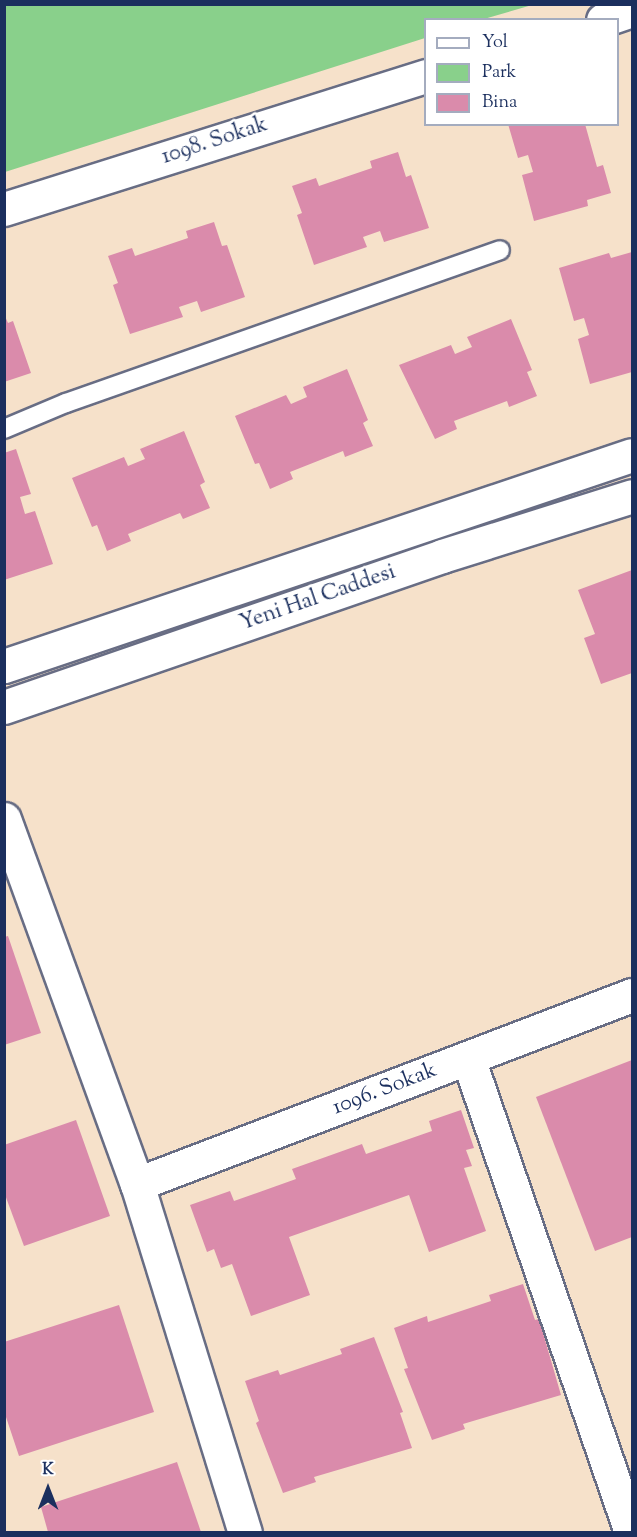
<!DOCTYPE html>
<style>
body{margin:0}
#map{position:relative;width:637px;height:1537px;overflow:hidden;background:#f6e1ca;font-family:"Sorts Mill Goudy",serif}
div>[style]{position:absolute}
.green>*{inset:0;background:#89d08b}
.building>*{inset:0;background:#da8bab}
.roads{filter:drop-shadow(2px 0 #686d84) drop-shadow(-2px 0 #686d84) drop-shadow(0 2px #686d84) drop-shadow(0 -2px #686d84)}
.service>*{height:18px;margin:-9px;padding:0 9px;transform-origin:9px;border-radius:9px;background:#fff}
.minor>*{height:33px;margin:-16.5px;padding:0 16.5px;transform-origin:16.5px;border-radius:16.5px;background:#fff}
.tertiary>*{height:33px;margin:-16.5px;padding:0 16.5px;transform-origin:16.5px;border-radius:16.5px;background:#fff}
span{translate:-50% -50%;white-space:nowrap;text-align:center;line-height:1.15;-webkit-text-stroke:5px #fff;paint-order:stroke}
.street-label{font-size:22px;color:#1b2f5e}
.frame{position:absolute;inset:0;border:6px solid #1b2f5e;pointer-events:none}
.legend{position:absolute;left:424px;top:18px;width:195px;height:108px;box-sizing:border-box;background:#fff;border:2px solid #a4acbf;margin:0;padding:8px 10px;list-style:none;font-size:18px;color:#1b2f5e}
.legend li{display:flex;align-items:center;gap:12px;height:30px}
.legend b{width:30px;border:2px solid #a4acbf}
.north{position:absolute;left:18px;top:1459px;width:60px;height:60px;-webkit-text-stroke:4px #fff;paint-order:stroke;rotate:0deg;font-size:16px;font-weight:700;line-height:24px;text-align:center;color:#1b2f5e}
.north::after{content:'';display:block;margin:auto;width:21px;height:27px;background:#1b2f5e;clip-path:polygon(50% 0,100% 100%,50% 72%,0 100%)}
</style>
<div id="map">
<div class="green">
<div style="clip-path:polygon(5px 4px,532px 4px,532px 5px,484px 19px,426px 20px,425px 38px,5px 172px)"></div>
</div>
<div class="building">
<div style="clip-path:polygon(508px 124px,585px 124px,597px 167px,603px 165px,611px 193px,587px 200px,588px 206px,534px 221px,522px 175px,533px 172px,528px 155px,518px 158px)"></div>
<div style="clip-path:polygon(398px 152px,406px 177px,411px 175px,429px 228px,384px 242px,380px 231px,363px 237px,367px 247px,314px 265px,297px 215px,302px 213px,292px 186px,316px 178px,319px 186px,372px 168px,370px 161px)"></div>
<div style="clip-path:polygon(214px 222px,222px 246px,227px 245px,245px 297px,201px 312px,197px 301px,179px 307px,183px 317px,130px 334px,113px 285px,118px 283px,108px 256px,132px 248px,135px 256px,188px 238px,186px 231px)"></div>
<div style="clip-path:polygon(632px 252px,632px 372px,590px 384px,578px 339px,589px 335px,584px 318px,574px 321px,559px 268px,609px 253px,611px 258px)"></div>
<div style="clip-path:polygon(4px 314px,8px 323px,13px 321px,31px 373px,4px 382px)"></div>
<div style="clip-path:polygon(511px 319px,532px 370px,527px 372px,537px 396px,509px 407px,507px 401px,454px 421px,457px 429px,435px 439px,399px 365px,451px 345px,455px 354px,472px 347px,467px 337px)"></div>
<div style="clip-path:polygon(347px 369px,368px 420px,363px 423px,373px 446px,345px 457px,343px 451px,290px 472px,293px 479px,270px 489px,259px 463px,255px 464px,235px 416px,286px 395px,291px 404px,307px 397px,303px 387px)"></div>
<div style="clip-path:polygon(184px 431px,205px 482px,200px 485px,210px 508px,183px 519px,180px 513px,128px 534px,131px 541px,107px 551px,97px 525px,92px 527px,72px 478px,124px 457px,128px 466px,145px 459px,140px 449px)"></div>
<div style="clip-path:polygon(16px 449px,31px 494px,20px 497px,25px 514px,35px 511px,53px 564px,4px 580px,4px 453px)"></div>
<div style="clip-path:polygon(632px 570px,632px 673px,601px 684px,584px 638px,595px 634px,578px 590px)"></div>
<div style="clip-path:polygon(8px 936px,41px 1033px,4px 1045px,4px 937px)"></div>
<div style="clip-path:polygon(632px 1060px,632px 1237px,595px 1251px,536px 1097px)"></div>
<div style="clip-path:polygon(461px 1110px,474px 1148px,466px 1150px,472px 1166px,464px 1168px,486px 1231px,429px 1252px,409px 1195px,289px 1237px,310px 1295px,251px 1316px,232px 1264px,221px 1268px,214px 1249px,207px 1252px,190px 1205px,230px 1191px,234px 1201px,296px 1179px,292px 1169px,362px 1144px,366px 1154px,432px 1131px,429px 1121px)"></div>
<div style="clip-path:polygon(76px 1120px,110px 1216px,24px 1246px,4px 1192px,4px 1145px)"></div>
<div style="clip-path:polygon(523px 1284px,535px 1320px,539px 1319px,561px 1395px,463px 1424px,465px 1429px,432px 1440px,404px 1369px,408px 1368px,394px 1328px,427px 1316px,428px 1322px,491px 1301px,489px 1295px)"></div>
<div style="clip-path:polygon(119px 1305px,154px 1412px,19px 1456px,4px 1411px,4px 1342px)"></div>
<div style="clip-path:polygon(374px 1337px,403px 1412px,400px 1413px,412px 1448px,314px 1477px,316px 1482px,283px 1493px,256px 1423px,259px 1421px,245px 1381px,278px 1370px,280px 1375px,342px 1354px,340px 1349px)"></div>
<div style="clip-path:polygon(177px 1462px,201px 1532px,48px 1532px,41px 1507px)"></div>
</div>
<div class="roads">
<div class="service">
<div style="left:4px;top:429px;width:67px;rotate:-22.8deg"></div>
<div style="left:66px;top:403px;width:460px;rotate:-19.4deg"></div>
</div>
<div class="minor">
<div style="left:603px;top:20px;width:31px;rotate:-19deg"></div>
<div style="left:4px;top:209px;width:442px;rotate:-17.5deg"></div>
<div style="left:4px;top:819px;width:388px;rotate:70deg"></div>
<div style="left:137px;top:1184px;width:364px;rotate:72.8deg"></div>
<div style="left:468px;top:1058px;width:501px;rotate:71.02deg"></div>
<div style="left:137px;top:1184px;width:530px;rotate:-20.9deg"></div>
</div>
<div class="tertiary">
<div style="left:631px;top:4px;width:6px;rotate:81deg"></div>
<div style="left:4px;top:666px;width:662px;rotate:-18.57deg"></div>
<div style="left:4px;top:707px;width:463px;rotate:-19deg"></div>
<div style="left:442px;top:556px;width:199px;rotate:-17.5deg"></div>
</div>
</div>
<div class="street-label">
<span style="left:215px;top:142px;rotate:-18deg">1098. Sokak</span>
<span style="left:318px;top:599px;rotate:-19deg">Yeni Hal Caddesi</span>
<span style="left:385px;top:1090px;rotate:-21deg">1096. Sokak</span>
</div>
<div class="frame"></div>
<ul class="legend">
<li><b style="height:8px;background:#fff"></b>Yol</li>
<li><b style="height:16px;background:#89d08b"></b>Park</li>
<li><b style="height:16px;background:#da8bab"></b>Bina</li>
</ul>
<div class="north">K</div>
</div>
